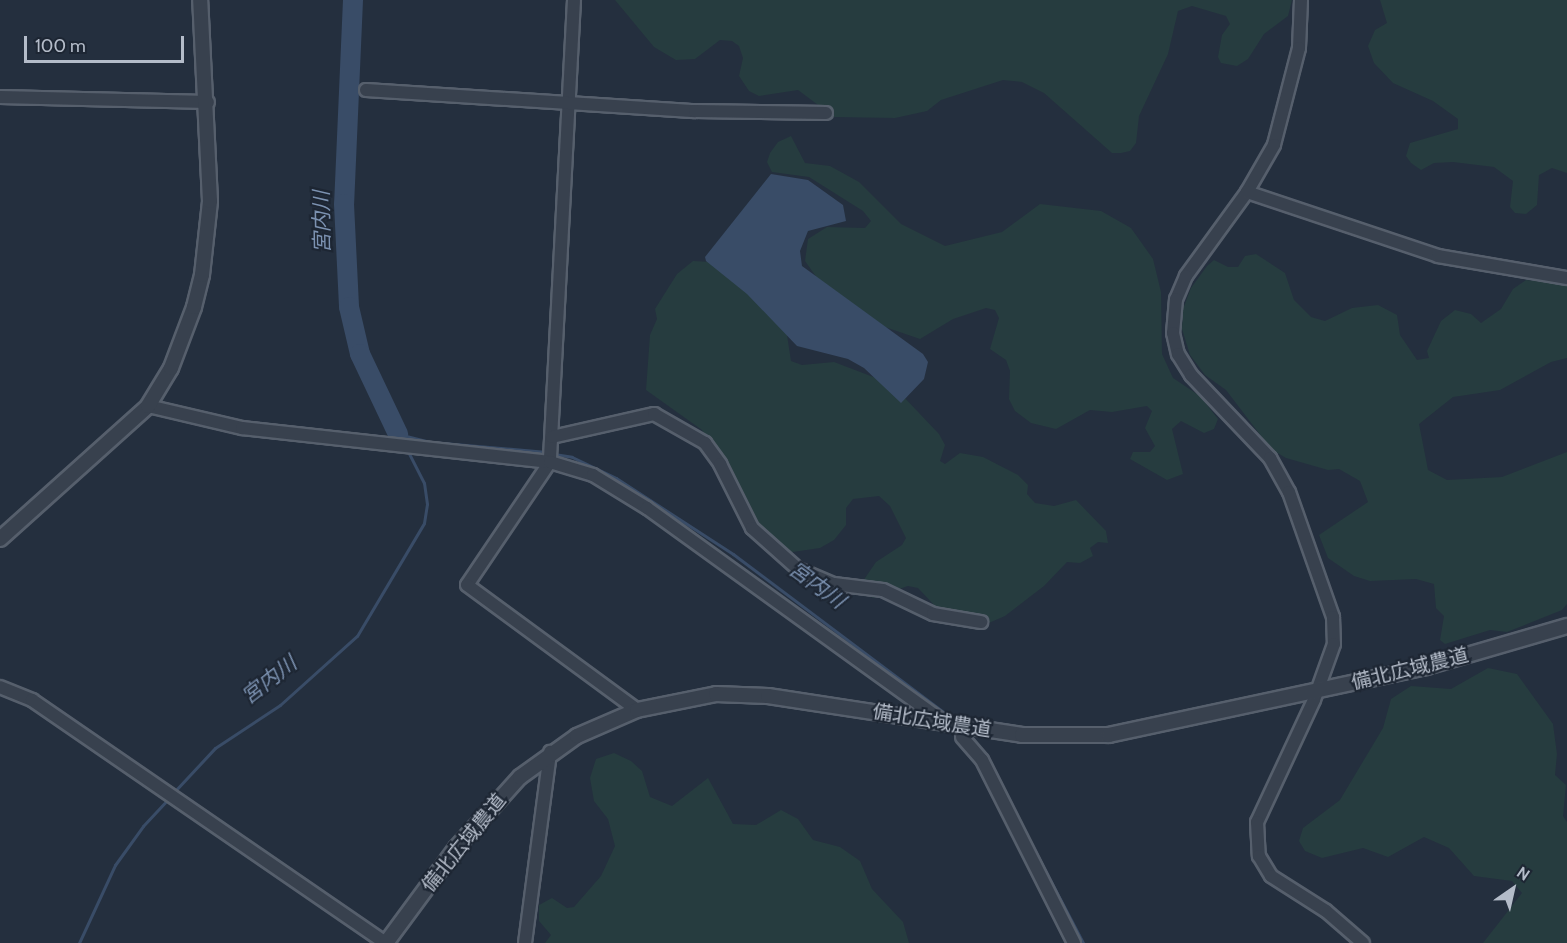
<!DOCTYPE html>
<meta charset="utf-8">
<style>
body{margin:0}
#map{position:relative;width:1567px;height:943px;overflow:hidden;background:#242f3e;font-family:Cabin,"Noto Sans JP",sans-serif}
div>[style]{position:absolute}
.green>*{inset:0;background:#263c3f}
.water>*{inset:0;background:#394c67}
.stream>*{height:3px;margin:-1.5px;padding:0 1.5px;transform-origin:1.5px;border-radius:1.5px;background:#394c67}
.river>*{height:20px;margin:-10px;padding:0 10px;transform-origin:10px;border-radius:10px;background:#394c67}
.roads{filter:drop-shadow(2px 0 #565f6c) drop-shadow(-2px 0 #565f6c) drop-shadow(0 2px #565f6c) drop-shadow(0 -2px #565f6c)}
.minor>*{height:12px;margin:-6px;padding:0 6px;transform-origin:6px;border-radius:6px;background:#38414e}
.tertiary>*{height:14px;margin:-7px;padding:0 7px;transform-origin:7px;border-radius:7px;background:#38414e}
span{translate:-50% -50%;white-space:nowrap;text-align:center;line-height:1.15;-webkit-text-stroke:4.5px #1d2633;paint-order:stroke}
.street-label{font-size:20px;color:#b4bcc9}
.water-label{font-size:21px;color:#7c92b1;font-style:italic}
.north{position:absolute;left:1483px;top:859px;width:60px;height:60px;-webkit-text-stroke:4px #1d2633;paint-order:stroke;rotate:34deg;font-size:16px;font-weight:700;line-height:24px;text-align:center;color:#b4bcc9}
.north::after{content:'';display:block;margin:auto;width:21px;height:27px;background:#b4bcc9;clip-path:polygon(50% 0,100% 100%,50% 72%,0 100%)}
.scale{position:absolute;left:24px;top:36px;width:160px;height:27px;box-sizing:border-box;border:3px solid #b4bcc9;border-top:0;padding-left:8px;font-size:18px;line-height:21px;white-space:nowrap;color:#b4bcc9;-webkit-text-stroke:4px #1d2633;paint-order:stroke}
</style>
<div id="map">
<div class="green">
<div style="clip-path:polygon(615px 0,1292px 0,1288px 16px,1264px 34px,1248px 59px,1237px 66px,1221px 63px,1218px 57px,1222px 35px,1230px 24px,1226px 16px,1192px 6px,1178px 11px,1168px 54px,1139px 116px,1136px 143px,1130px 151px,1121px 153px,1112px 153px,1044px 93px,1022px 82px,1003px 80px,941px 100px,927px 111px,895px 118px,834px 117px,798px 90px,759px 96px,749px 91px,739px 76px,743px 58px,739px 46px,732px 41px,720px 40px,695px 59px,676px 60px,654px 47px)"></div>
<div style="clip-path:polygon(1380px 0,1567px 0,1567px 173px,1552px 168px,1539px 175px,1537px 205px,1526px 214px,1515px 213px,1510px 207px,1513px 181px,1494px 167px,1453px 162px,1434px 163px,1421px 170px,1411px 163px,1406px 156px,1410px 143px,1458px 129px,1458px 119px,1433px 101px,1393px 83px,1374px 63px,1368px 46px,1375px 30px,1387px 23px)"></div>
<div style="clip-path:polygon(791px 136px,805px 163px,830px 166px,859px 182px,901px 224px,945px 246px,1002px 232px,1040px 204px,1101px 211px,1131px 228px,1153px 259px,1161px 292px,1162px 354px,1173px 378px,1200px 396px,1218px 419px,1214px 429px,1204px 433px,1181px 421px,1172px 429px,1183px 474px,1167px 480px,1130px 459px,1133px 452px,1150px 452px,1155px 446px,1145px 428px,1152px 411px,1147px 406px,1112px 412px,1090px 410px,1056px 429px,1031px 423px,1015px 411px,1009px 399px,1010px 371px,1006px 360px,990px 349px,999px 318px,995px 310px,986px 308px,953px 319px,920px 339px,882px 326px,822px 285px,805px 261px,808px 239px,827px 227px,865px 228px,871px 221px,863px 211px,809px 177px,772px 172px,767px 162px,770px 153px,778px 142px)"></div>
<div style="clip-path:polygon(1256px 254px,1285px 273px,1294px 300px,1311px 317px,1325px 321px,1352px 308px,1378px 305px,1397px 315px,1400px 335px,1417px 360px,1429px 358px,1427px 351px,1441px 321px,1455px 310px,1471px 314px,1481px 323px,1501px 309px,1513px 289px,1526px 280px,1567px 284px,1567px 358px,1551px 362px,1500px 390px,1453px 397px,1419px 424px,1428px 470px,1447px 480px,1502px 477px,1567px 452px,1567px 604px,1562px 610px,1507px 632px,1490px 630px,1445px 644px,1440px 640px,1444px 616px,1436px 608px,1434px 584px,1416px 579px,1370px 581px,1354px 576px,1328px 558px,1319px 535px,1368px 502px,1360px 481px,1339px 469px,1328px 470px,1286px 458px,1271px 449px,1226px 390px,1205px 375px,1190px 355px,1182px 329px,1183px 309px,1191px 288px,1207px 266px,1214px 260px,1228px 267px,1238px 267px,1245px 256px)"></div>
<div style="clip-path:polygon(693px 261px,711px 262px,746px 289px,787px 335px,791px 361px,802px 365px,834px 362px,881px 380px,901px 394px,939px 434px,945px 445px,940px 461px,945px 464px,960px 453px,983px 457px,1018px 475px,1028px 485px,1027px 494px,1035px 503px,1054px 506px,1076px 500px,1106px 531px,1108px 543px,1098px 542px,1090px 548px,1093px 556px,1080px 563px,1067px 562px,1044px 586px,1005px 616px,984px 625px,952px 624px,918px 588px,908px 586px,873px 598px,863px 592px,863px 581px,876px 562px,902px 545px,906px 538px,890px 506px,879px 496px,853px 499px,846px 508px,846px 525px,834px 540px,820px 548px,786px 553px,750px 521px,702px 430px,646px 390px,650px 335px,657px 319px,655px 309px,677px 274px)"></div>
<div style="clip-path:polygon(1488px 668px,1517px 674px,1553px 724px,1557px 754px,1555px 775px,1566px 785px,1563px 816px,1567px 822px,1567px 943px,1483px 943px,1522px 893px,1512px 881px,1474px 876px,1449px 848px,1424px 837px,1388px 857px,1363px 848px,1322px 858px,1305px 851px,1299px 841px,1303px 828px,1340px 800px,1383px 728px,1391px 699px,1411px 686px,1451px 689px)"></div>
<div style="clip-path:polygon(614px 753px,631px 761px,642px 771px,650px 797px,672px 806px,708px 778px,733px 824px,756px 825px,781px 810px,798px 819px,813px 840px,840px 847px,860px 861px,872px 889px,903px 922px,909px 943px,545px 943px,551px 935px,539px 921px,539px 905px,552px 898px,567px 908px,574px 907px,601px 876px,615px 846px,608px 819px,594px 801px,590px 778px,596px 759px)"></div>
</div>
<div class="water">
<div style="clip-path:polygon(771px 174px,808px 180px,843px 205px,846px 221px,808px 231px,800px 251px,802px 266px,923px 354px,928px 362px,924px 379px,901px 403px,864px 368px,848px 359px,797px 346px,747px 294px,706px 261px,705px 257px)"></div>
</div>
<div class="stream">
<div style="left:398px;top:434px;width:34px;rotate:14deg"></div>
<div style="left:431px;top:442px;width:116px;rotate:4.9deg"></div>
<div style="left:554px;top:454px;width:18px;rotate:9deg"></div>
<div style="left:572px;top:457px;width:49px;rotate:25.5deg"></div>
<div style="left:616px;top:478px;width:140px;rotate:33deg"></div>
<div style="left:733px;top:554px;width:275px;rotate:36.9deg"></div>
<div style="left:174px;top:792px;width:60px;rotate:-47deg"></div>
<div style="left:215px;top:748px;width:78px;rotate:-33.5deg"></div>
<div style="left:280px;top:705px;width:103px;rotate:-41.9deg"></div>
<div style="left:357px;top:636px;width:131px;rotate:-59.3deg"></div>
<div style="left:424px;top:523px;width:19px;rotate:-81deg"></div>
<div style="left:427px;top:504px;width:21px;rotate:-98deg"></div>
<div style="left:424px;top:483px;width:36px;rotate:-117deg"></div>
<div style="left:1013px;top:809px;width:151px;rotate:62.4deg"></div>
<div style="left:79px;top:943px;width:86px;rotate:-65.2deg"></div>
<div style="left:115px;top:865px;width:48px;rotate:-54.3deg"></div>
<div style="left:143px;top:826px;width:40px;rotate:-47deg"></div>
</div>
<div class="river">
<div style="left:353px;top:0;width:204px;rotate:92.5deg"></div>
<div style="left:344px;top:204px;width:103px;rotate:87.2deg"></div>
<div style="left:349px;top:307px;width:48px;rotate:76.8deg"></div>
<div style="left:360px;top:354px;width:89px;rotate:64.6deg"></div>
</div>
<div class="roads">
<div class="minor">
<div style="left:574px;top:0;width:463px;rotate:93deg"></div>
<div style="left:550px;top:462px;width:148px;rotate:124deg"></div>
<div style="left:467px;top:585px;width:211px;rotate:36.3deg"></div>
<div style="left:1301px;top:0;width:48px;rotate:92.4deg"></div>
<div style="left:1299px;top:48px;width:100px;rotate:104.5deg"></div>
<div style="left:1274px;top:145px;width:54px;rotate:119.9deg"></div>
<div style="left:1247px;top:192px;width:104px;rotate:126deg"></div>
<div style="left:1186px;top:276px;width:25px;rotate:113deg"></div>
<div style="left:1176px;top:299px;width:34px;rotate:95deg"></div>
<div style="left:1173px;top:333px;width:22px;rotate:77deg"></div>
<div style="left:1178px;top:354px;width:25px;rotate:58deg"></div>
<div style="left:1191px;top:375px;width:115px;rotate:46.4deg"></div>
<div style="left:1270px;top:458px;width:39px;rotate:61deg"></div>
<div style="left:1289px;top:492px;width:133px;rotate:70.6deg"></div>
<div style="left:1333px;top:617px;width:27px;rotate:88deg"></div>
<div style="left:1334px;top:644px;width:59px;rotate:109.7deg"></div>
<div style="left:1314px;top:700px;width:135px;rotate:115deg"></div>
<div style="left:1257px;top:822px;width:34px;rotate:87deg"></div>
<div style="left:1259px;top:856px;width:23px;rotate:59deg"></div>
<div style="left:1271px;top:876px;width:65px;rotate:32.5deg"></div>
<div style="left:1326px;top:911px;width:49px;rotate:40.9deg"></div>
<div style="left:366px;top:90px;width:330px;rotate:3.7deg"></div>
<div style="left:695px;top:111px;width:131px;rotate:0.9deg"></div>
<div style="left:0;top:97px;width:208px;rotate:1.4deg"></div>
<div style="left:1247px;top:192px;width:201px;rotate:18.5deg"></div>
<div style="left:1438px;top:256px;width:131px;rotate:9.7deg"></div>
<div style="left:148px;top:406px;width:97px;rotate:13.2deg"></div>
<div style="left:242px;top:428px;width:310px;rotate:6.3deg"></div>
<div style="left:550px;top:462px;width:45px;rotate:16.8deg"></div>
<div style="left:593px;top:475px;width:63px;rotate:31.4deg"></div>
<div style="left:647px;top:508px;width:367px;rotate:35.8deg"></div>
<div style="left:552px;top:437px;width:105px;rotate:-12.7deg"></div>
<div style="left:654px;top:414px;width:59px;rotate:29.6deg"></div>
<div style="left:705px;top:443px;width:26px;rotate:54deg"></div>
<div style="left:720px;top:464px;width:72px;rotate:63.4deg"></div>
<div style="left:752px;top:528px;width:62px;rotate:41.7deg"></div>
<div style="left:798px;top:569px;width:39px;rotate:23deg"></div>
<div style="left:834px;top:584px;width:49px;rotate:7deg"></div>
<div style="left:883px;top:590px;width:55px;rotate:25.6deg"></div>
<div style="left:933px;top:614px;width:49px;rotate:9.5deg"></div>
<div style="left:0;top:687px;width:35px;rotate:22deg"></div>
<div style="left:32px;top:700px;width:429px;rotate:34.5deg"></div>
<div style="left:962px;top:737px;width:30px;rotate:49deg"></div>
<div style="left:982px;top:760px;width:205px;rotate:63.3deg"></div>
<div style="left:525px;top:943px;width:193px;rotate:-82.5deg"></div>
</div>
<div class="tertiary">
<div style="left:0;top:539px;width:199px;rotate:-41.9deg"></div>
<div style="left:148px;top:406px;width:44px;rotate:-58.8deg"></div>
<div style="left:171px;top:368px;width:65px;rotate:-69.3deg"></div>
<div style="left:194px;top:307px;width:33px;rotate:-76deg"></div>
<div style="left:202px;top:275px;width:74px;rotate:-83.8deg"></div>
<div style="left:210px;top:201px;width:201px;rotate:-92.8deg"></div>
<div style="left:386px;top:943px;width:118px;rotate:-53.6deg"></div>
<div style="left:456px;top:848px;width:96px;rotate:-48deg"></div>
<div style="left:520px;top:777px;width:70px;rotate:-35.7deg"></div>
<div style="left:577px;top:736px;width:65px;rotate:-23.4deg"></div>
<div style="left:637px;top:710px;width:81px;rotate:-11.4deg"></div>
<div style="left:716px;top:694px;width:52px;rotate:2.2deg"></div>
<div style="left:768px;top:696px;width:257px;rotate:8.7deg"></div>
<div style="left:1022px;top:735px;width:87px"></div>
<div style="left:1109px;top:735px;width:324px;rotate:-12.1deg"></div>
<div style="left:1426px;top:667px;width:147px;rotate:-16.2deg"></div>
</div>
</div>
<div class="street-label">
<span style="left:1410px;top:669px;rotate:-14deg">備北広域農道</span>
<span style="left:932px;top:721px;rotate:9deg">備北広域農道</span>
<span style="left:464px;top:843px;rotate:-51deg">備北広域農道</span>
</div>
<div class="water-label">
<span style="left:322px;top:222px;rotate:-91deg">宮内川</span>
<span style="left:817px;top:585px;rotate:36deg">宮内川</span>
<span style="left:269px;top:680px;rotate:-38deg">宮内川</span>
</div>
<div class="north">N</div>
<div class="scale">100 m</div>
</div>
